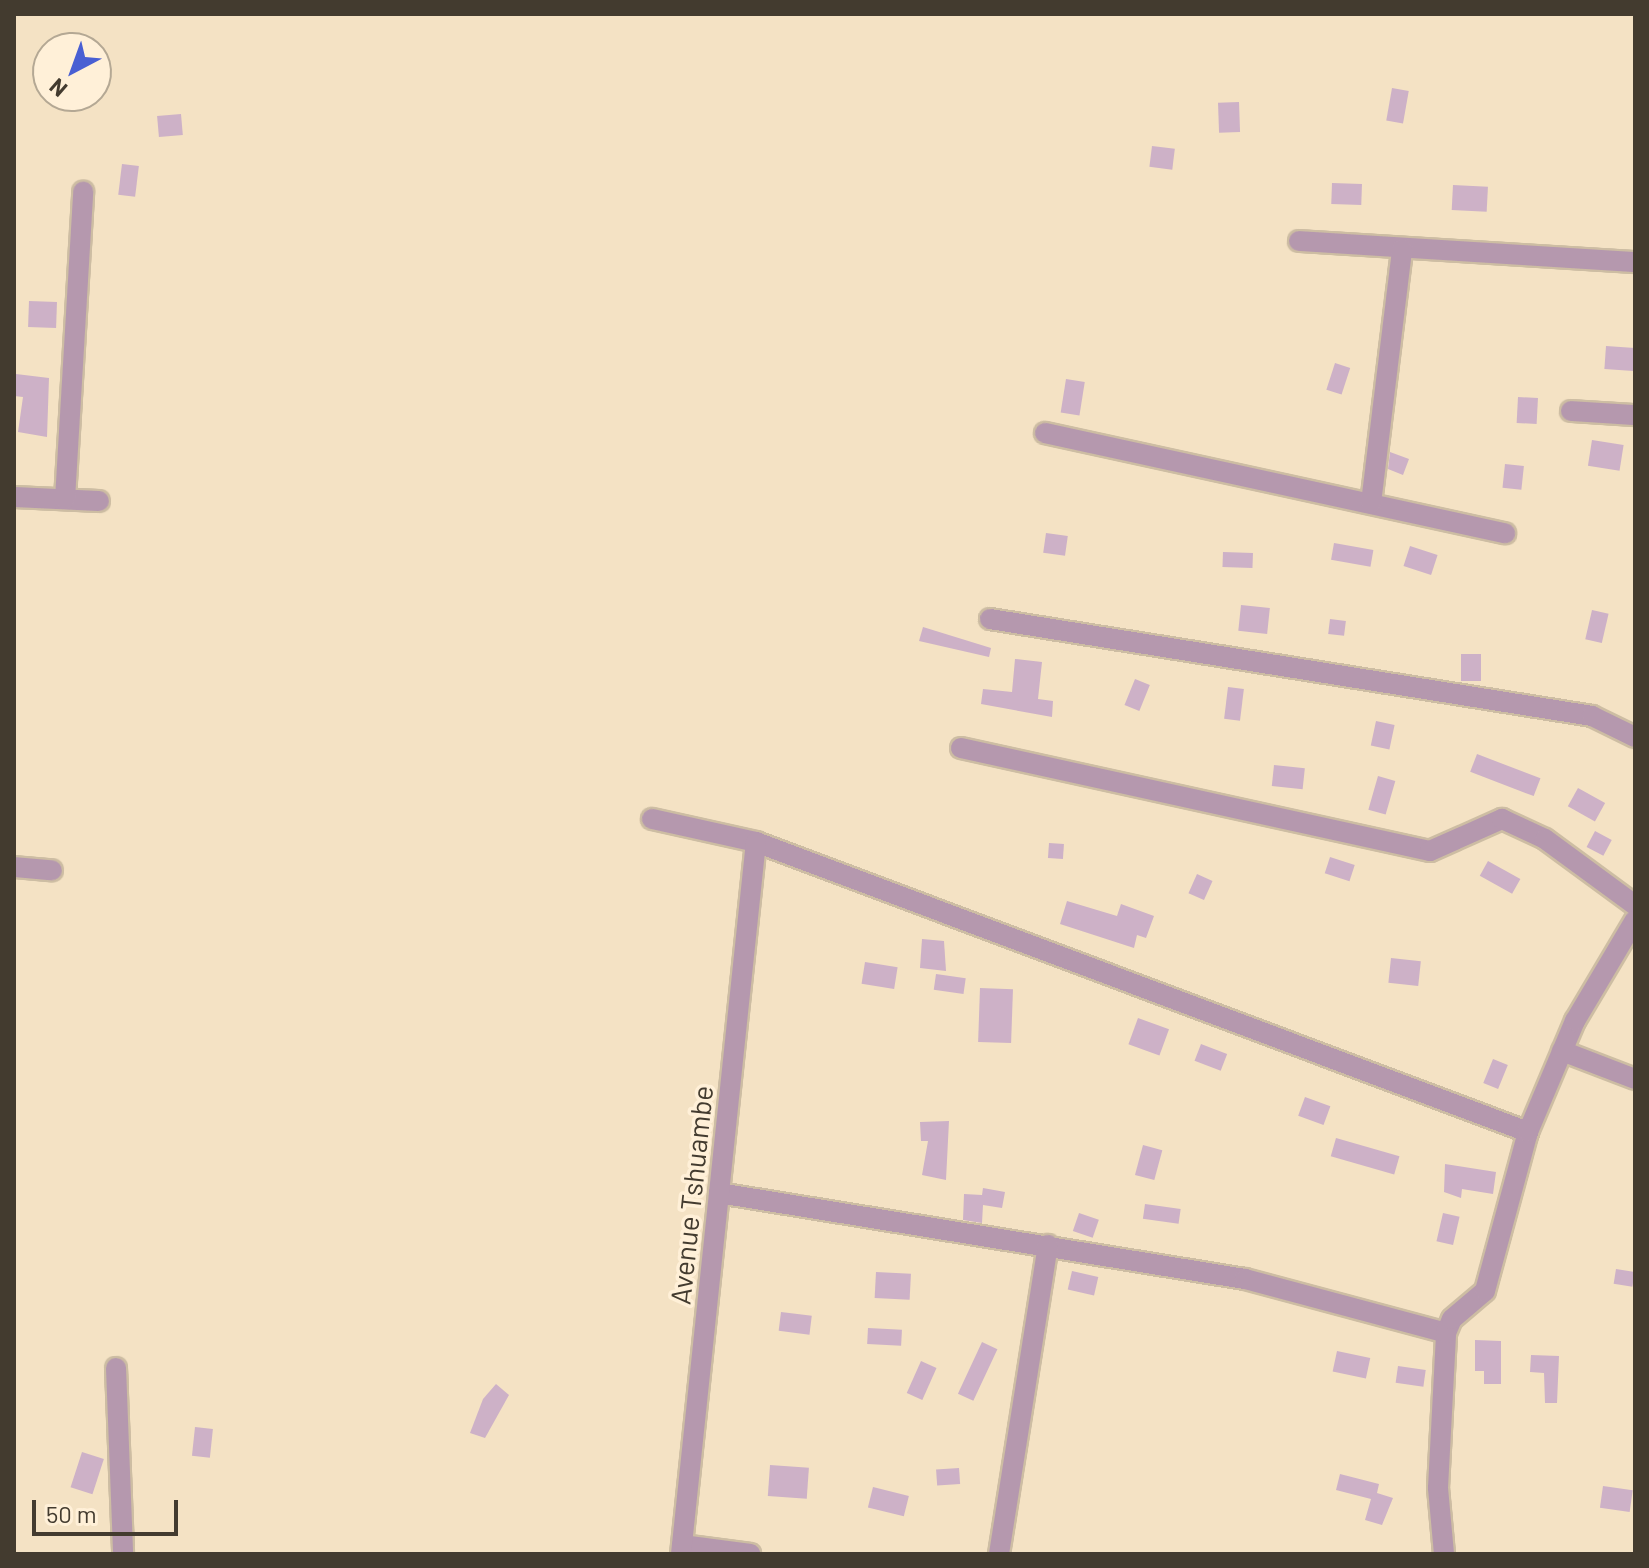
<!DOCTYPE html>
<style>
body{margin:0}
#map{position:relative;width:1649px;height:1568px;overflow:hidden;background:#f4e2c4;font-family:Barlow,sans-serif}
div>[style]{position:absolute}
.building>*{inset:0;background:#cdb1c7;transform-origin:0 0}
.roads{filter:drop-shadow(2px 0 #cdbda3) drop-shadow(-2px 0 #cdbda3) drop-shadow(0 2px #cdbda3) drop-shadow(0 -2px #cdbda3)}
.minor>*{height:20px;margin:-10px;padding:0 10px;transform-origin:10px;border-radius:10px;background:#b598ae}
span{translate:-50% -50%;white-space:nowrap;text-align:center;line-height:1.15;-webkit-text-stroke:7px #fff0d8;paint-order:stroke}
.street-label{font-size:28px;color:#433b2f}
.frame{position:absolute;inset:0;border:16px solid #433b2f;pointer-events:none}
.north{position:absolute;left:32px;top:32px;width:80px;height:80px;box-sizing:border-box;background:#fff0d8;border:2px solid #b4a894;border-radius:50%;rotate:221deg;font-size:22px;font-weight:700;line-height:32px;text-align:center;color:#433b2f}
.north::after{content:'';display:block;margin:auto;width:28px;height:36px;background:#495fd3;clip-path:polygon(50% 0,100% 100%,50% 72%,0 100%)}
.scale{position:absolute;left:32px;top:1500px;width:146px;height:36px;box-sizing:border-box;border:4px solid #433b2f;border-top:0;padding-left:10px;font-size:24px;line-height:28px;white-space:nowrap;color:#433b2f;-webkit-text-stroke:6px #fff0d8;paint-order:stroke}
</style>
<div id="map">
<div class="building">
<div style="left:1392px;top:88px;width:17px;height:33px;rotate:10deg"></div>
<div style="left:1239px;top:102px;width:30px;height:21px;rotate:88deg"></div>
<div style="left:181px;top:114px;width:21px;height:24px;rotate:85deg"></div>
<div style="left:1152px;top:146px;width:23px;height:21px;rotate:7deg"></div>
<div style="left:122px;top:164px;width:17px;height:31px;rotate:7deg"></div>
<div style="left:1332px;top:183px;width:30px;height:21px;rotate:2deg"></div>
<div style="left:1453px;top:185px;width:35px;height:25px;rotate:3deg"></div>
<div style="left:29px;top:301px;width:28px;height:26px;rotate:2deg"></div>
<div style="left:1606px;top:346px;width:29px;height:23px;rotate:4deg"></div>
<div style="left:1335px;top:363px;width:16px;height:28px;rotate:18deg"></div>
<div style="clip-path:polygon(16px 374px,49px 378px,47px 437px,18px 432px,23px 397px,14px 396px)"></div>
<div style="left:1066px;top:379px;width:19px;height:34px;rotate:9deg"></div>
<div style="left:1518px;top:397px;width:20px;height:26px;rotate:3deg"></div>
<div style="left:1592px;top:440px;width:32px;height:26px;rotate:9deg"></div>
<div style="clip-path:polygon(1390px 452px,1409px 459px,1403px 475px,1388px 469px)"></div>
<div style="left:1505px;top:464px;width:19px;height:24px;rotate:6deg"></div>
<div style="left:1046px;top:533px;width:22px;height:20px;rotate:8deg"></div>
<div style="left:1334px;top:543px;width:40px;height:17px;rotate:10deg"></div>
<div style="left:1410px;top:546px;width:29px;height:21px;rotate:18deg"></div>
<div style="left:1223px;top:552px;width:30px;height:15px;rotate:2deg"></div>
<div style="left:1241px;top:605px;width:29px;height:26px;rotate:6deg"></div>
<div style="left:1592px;top:610px;width:17px;height:30px;rotate:13deg"></div>
<div style="left:1330px;top:619px;width:16px;height:15px;rotate:7deg"></div>
<div style="clip-path:polygon(923px 627px,991px 648px,989px 657px,919px 641px)"></div>
<div style="left:1461px;top:654px;width:20px;height:27px"></div>
<div style="clip-path:polygon(1015px 659px,1042px 662px,1038px 699px,1053px 701px,1052px 717px,981px 704px,983px 689px,1012px 692px)"></div>
<div style="left:1135px;top:679px;width:16px;height:28px;rotate:22deg"></div>
<div style="left:1228px;top:687px;width:16px;height:32px;rotate:7deg"></div>
<div style="left:1376px;top:721px;width:19px;height:25px;rotate:12deg"></div>
<div style="left:1477px;top:754px;width:68px;height:19px;rotate:21deg"></div>
<div style="left:1274px;top:765px;width:31px;height:21px;rotate:6deg"></div>
<div style="left:1378px;top:776px;width:18px;height:35px;rotate:16deg"></div>
<div style="left:1578px;top:788px;width:31px;height:21px;rotate:29deg"></div>
<div style="left:1595px;top:831px;width:19px;height:18px;rotate:28deg"></div>
<div style="left:1049px;top:843px;width:15px;height:15px;rotate:4deg"></div>
<div style="left:1330px;top:857px;width:26px;height:17px;rotate:18deg"></div>
<div style="left:1488px;top:861px;width:37px;height:17px;rotate:29deg"></div>
<div style="left:1197px;top:874px;width:17px;height:21px;rotate:24deg"></div>
<div style="clip-path:polygon(1067px 901px,1117px 916px,1121px 904px,1154px 916px,1146px 938px,1137px 935px,1134px 948px,1060px 924px)"></div>
<div style="clip-path:polygon(922px 939px,944px 941px,946px 971px,920px 968px)"></div>
<div style="left:1391px;top:958px;width:30px;height:25px;rotate:6deg"></div>
<div style="left:865px;top:962px;width:33px;height:22px;rotate:9deg"></div>
<div style="left:936px;top:974px;width:30px;height:16px;rotate:8deg"></div>
<div style="left:980px;top:988px;width:33px;height:54px;rotate:2deg"></div>
<div style="left:1138px;top:1018px;width:33px;height:28px;rotate:20deg"></div>
<div style="left:1201px;top:1044px;width:28px;height:18px;rotate:21deg"></div>
<div style="left:1493px;top:1059px;width:16px;height:26px;rotate:22deg"></div>
<div style="left:1305px;top:1097px;width:27px;height:20px;rotate:20deg"></div>
<div style="clip-path:polygon(949px 1121px,946px 1180px,922px 1175px,928px 1141px,921px 1141px,920px 1122px)"></div>
<div style="left:1336px;top:1138px;width:66px;height:19px;rotate:16deg"></div>
<div style="left:1143px;top:1145px;width:20px;height:31px;rotate:15deg"></div>
<div style="clip-path:polygon(1445px 1164px,1496px 1172px,1493px 1194px,1462px 1189px,1461px 1198px,1444px 1192px)"></div>
<div style="clip-path:polygon(983px 1188px,1005px 1192px,1002px 1208px,983px 1205px,982px 1223px,963px 1220px,964px 1194px,982px 1195px)"></div>
<div style="left:1145px;top:1204px;width:36px;height:15px;rotate:8deg"></div>
<div style="left:1079px;top:1213px;width:21px;height:19px;rotate:19deg"></div>
<div style="left:1443px;top:1213px;width:17px;height:29px;rotate:13deg"></div>
<div style="left:1616px;top:1269px;width:19px;height:15px;rotate:9deg"></div>
<div style="left:1072px;top:1271px;width:27px;height:19px;rotate:13deg"></div>
<div style="left:876px;top:1272px;width:35px;height:26px;rotate:3deg"></div>
<div style="left:781px;top:1312px;width:31px;height:19px;rotate:7deg"></div>
<div style="left:868px;top:1328px;width:34px;height:16px;rotate:3deg"></div>
<div style="clip-path:polygon(1475px 1340px,1501px 1341px,1501px 1384px,1484px 1384px,1484px 1371px,1475px 1371px)"></div>
<div style="left:982px;top:1342px;width:17px;height:57px;rotate:25deg"></div>
<div style="left:1337px;top:1351px;width:34px;height:21px;rotate:12deg"></div>
<div style="clip-path:polygon(1531px 1355px,1559px 1356px,1557px 1403px,1545px 1403px,1544px 1373px,1530px 1372px)"></div>
<div style="left:921px;top:1361px;width:17px;height:35px;rotate:24deg"></div>
<div style="left:1398px;top:1366px;width:28px;height:17px;rotate:8deg"></div>
<div style="clip-path:polygon(496px 1384px,509px 1395px,485px 1438px,470px 1433px,483px 1399px)"></div>
<div style="left:195px;top:1427px;width:18px;height:29px;rotate:6deg"></div>
<div style="left:82px;top:1452px;width:23px;height:37px;rotate:18deg"></div>
<div style="left:770px;top:1465px;width:39px;height:31px;rotate:4deg"></div>
<div style="left:959px;top:1468px;width:16px;height:23px;rotate:86deg"></div>
<div style="clip-path:polygon(1340px 1474px,1379px 1484px,1377px 1493px,1393px 1498px,1382px 1525px,1365px 1520px,1371px 1499px,1336px 1490px)"></div>
<div style="left:1603px;top:1486px;width:30px;height:22px;rotate:8deg"></div>
<div style="left:873px;top:1487px;width:37px;height:21px;rotate:14deg"></div>
</div>
<div class="roads">
<div class="minor">
<div style="left:1299px;top:241px;width:337px;rotate:3.6deg"></div>
<div style="left:1571px;top:411px;width:64px;rotate:3.6deg"></div>
<div style="left:1045px;top:433px;width:471px;rotate:12.3deg"></div>
<div style="left:14px;top:497px;width:85px;rotate:2.7deg"></div>
<div style="left:65px;top:499px;width:308px;rotate:-86.6deg"></div>
<div style="left:1371px;top:503px;width:256px;rotate:-83deg"></div>
<div style="left:990px;top:619px;width:610px;rotate:9.15deg"></div>
<div style="left:1592px;top:716px;width:48px;rotate:26deg"></div>
<div style="left:961px;top:748px;width:480px;rotate:12.4deg"></div>
<div style="left:1430px;top:851px;width:79px;rotate:-24deg"></div>
<div style="left:1502px;top:819px;width:47px;rotate:24.9deg"></div>
<div style="left:1545px;top:839px;width:112px;rotate:36.3deg"></div>
<div style="left:652px;top:819px;width:107px;rotate:12.5deg"></div>
<div style="left:756px;top:842px;width:825px;rotate:20.59deg"></div>
<div style="left:14px;top:867px;width:38px;rotate:5deg"></div>
<div style="left:1562px;top:1051px;width:78px;rotate:21deg"></div>
<div style="left:719px;top:1193px;width:533px;rotate:9.29deg"></div>
<div style="left:1245px;top:1279px;width:208px;rotate:15deg"></div>
<div style="left:116px;top:1368px;width:186px;rotate:87.8deg"></div>
<div style="left:682px;top:1545px;width:69px;rotate:7.5deg"></div>
<div style="left:681px;top:1554px;width:716px;rotate:-83.99deg"></div>
<div style="left:999px;top:1554px;width:313px;rotate:-81deg"></div>
<div style="left:1444px;top:1554px;width:66px;rotate:-95.2deg"></div>
<div style="left:1438px;top:1488px;width:155px;rotate:-87deg"></div>
<div style="left:1446px;top:1333px;width:15px;rotate:-67deg"></div>
<div style="left:1452px;top:1319px;width:43px;rotate:-40.3deg"></div>
<div style="left:1485px;top:1291px;width:165px;rotate:-74.9deg"></div>
<div style="left:1528px;top:1132px;width:121px;rotate:-67.1deg"></div>
<div style="left:1575px;top:1021px;width:117px;rotate:-59.3deg"></div>
</div>
</div>
<div class="street-label">
<span style="left:691px;top:1195px;rotate:-84deg">Avenue Tshuambe</span>
</div>
<div class="frame"></div>
<div class="north">N</div>
<div class="scale">50 m</div>
</div>
